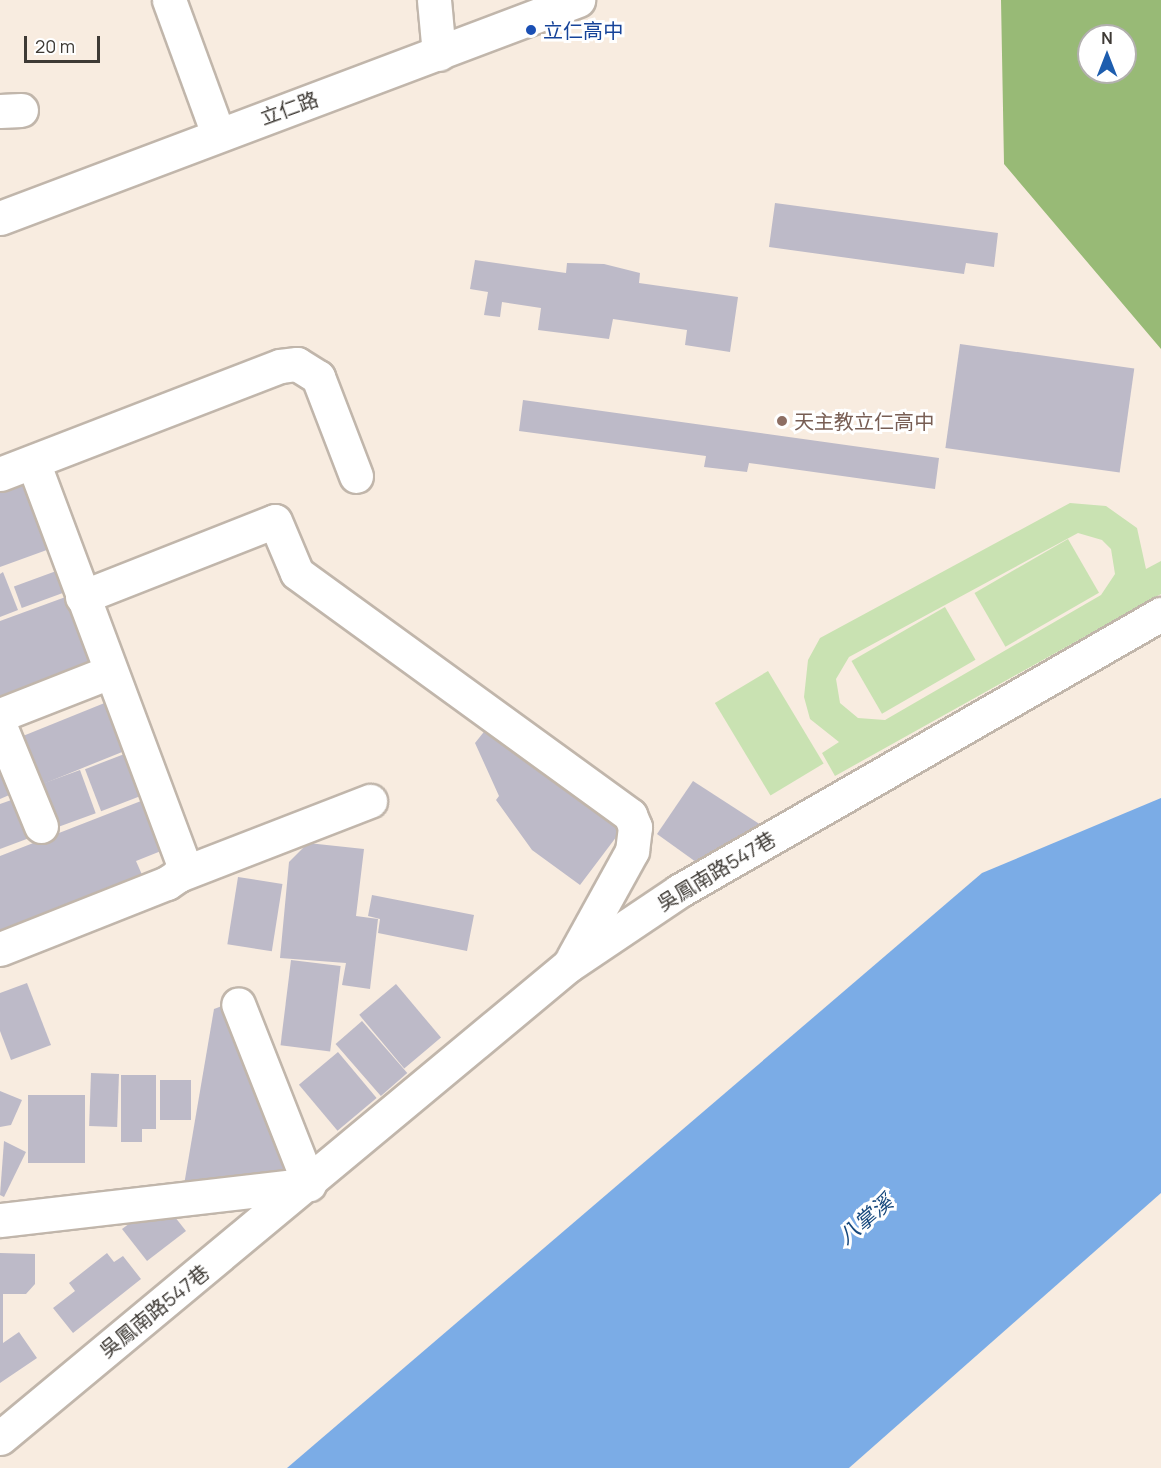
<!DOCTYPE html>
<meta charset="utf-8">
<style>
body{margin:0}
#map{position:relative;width:1161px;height:1468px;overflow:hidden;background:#f8ece0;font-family:Manrope,"Noto Sans TC",sans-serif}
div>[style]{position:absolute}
.green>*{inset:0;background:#c9e2b2;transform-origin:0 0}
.forest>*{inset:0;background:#98ba76}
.water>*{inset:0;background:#7bace6}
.building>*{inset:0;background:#bdbac8;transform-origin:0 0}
.roads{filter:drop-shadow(2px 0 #c1b6ab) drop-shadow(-2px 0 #c1b6ab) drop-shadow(0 2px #c1b6ab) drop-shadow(0 -2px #c1b6ab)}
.minor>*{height:33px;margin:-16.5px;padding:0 16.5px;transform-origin:16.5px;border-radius:16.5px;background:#fff}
.dots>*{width:16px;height:16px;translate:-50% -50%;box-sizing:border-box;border:3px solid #fff;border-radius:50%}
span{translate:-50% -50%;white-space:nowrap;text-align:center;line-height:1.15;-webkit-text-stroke:6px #fff;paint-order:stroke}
.transit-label{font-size:20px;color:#164399}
.left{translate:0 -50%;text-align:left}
.street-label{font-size:20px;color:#3e3a35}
.education-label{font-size:20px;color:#785e54}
.water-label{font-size:21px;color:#16487d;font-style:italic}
.north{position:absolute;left:1077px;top:24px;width:60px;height:60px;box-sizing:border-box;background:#fff;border:2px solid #b2b0ae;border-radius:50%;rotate:0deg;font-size:16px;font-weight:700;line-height:24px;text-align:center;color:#3e3a35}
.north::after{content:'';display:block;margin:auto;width:21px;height:27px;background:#1d5dae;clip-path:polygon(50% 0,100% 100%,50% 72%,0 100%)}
.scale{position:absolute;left:24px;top:36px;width:76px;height:27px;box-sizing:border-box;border:3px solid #3e3a35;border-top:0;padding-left:8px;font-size:18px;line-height:21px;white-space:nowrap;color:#3e3a35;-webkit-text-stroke:4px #fff;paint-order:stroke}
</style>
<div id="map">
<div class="green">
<div style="clip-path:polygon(evenodd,1070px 503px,1106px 506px,1137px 528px,1146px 569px,1161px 561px,1161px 594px,835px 776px,822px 753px,839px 742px,810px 719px,804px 697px,808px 660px,820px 638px,1070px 503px,1078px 533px,1102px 540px,1111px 549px,1115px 574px,1101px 595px,885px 720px,858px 718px,840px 703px,836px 679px,849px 657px,1078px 533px)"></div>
<div style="left:1068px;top:539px;width:62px;height:108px;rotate:60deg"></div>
<div style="left:945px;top:607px;width:61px;height:108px;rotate:60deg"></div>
<div style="left:768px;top:671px;width:108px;height:62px;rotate:59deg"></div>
</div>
<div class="forest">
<div style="clip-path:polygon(evenodd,1001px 0,1161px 0,1161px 349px,1004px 164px,1001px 0,1089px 36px,1125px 36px,1125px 72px,1089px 72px,1089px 36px)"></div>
</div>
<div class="water">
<div style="clip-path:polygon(1161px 798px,1161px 1193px,849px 1468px,287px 1468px,982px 873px)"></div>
</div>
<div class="building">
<div style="clip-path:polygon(775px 203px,998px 233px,994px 267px,966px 263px,964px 274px,769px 247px)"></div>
<div style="clip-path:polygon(475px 260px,566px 273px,567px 263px,604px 264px,640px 273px,639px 283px,738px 297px,730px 352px,685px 345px,687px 330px,613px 319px,609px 339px,538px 330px,541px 308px,502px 302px,500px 317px,484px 315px,488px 292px,470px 289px)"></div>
<div style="left:960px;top:344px;width:176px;height:105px;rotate:8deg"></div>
<div style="clip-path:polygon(523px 400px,939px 458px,935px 489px,749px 463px,747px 472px,704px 467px,706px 456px,519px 431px)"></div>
<div style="clip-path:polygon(16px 483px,24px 485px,55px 547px,0 567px,0 489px)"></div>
<div style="left:59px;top:570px;width:23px;height:48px;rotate:70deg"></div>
<div style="clip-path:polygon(3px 572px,18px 610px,0 617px,0 574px)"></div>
<div style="clip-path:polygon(71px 595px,98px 667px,0 699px,0 621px)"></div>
<div style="left:107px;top:702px;width:52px;height:96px;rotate:68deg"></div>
<div style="clip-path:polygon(487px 728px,623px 828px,580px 885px,532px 850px,496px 800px,499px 796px,475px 743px)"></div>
<div style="left:127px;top:753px;width:45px;height:45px;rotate:69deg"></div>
<div style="clip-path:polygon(0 757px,14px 793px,0 799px)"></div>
<div style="left:80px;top:770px;width:46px;height:46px;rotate:70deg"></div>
<div style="clip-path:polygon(693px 781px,761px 825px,696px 862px,657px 834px)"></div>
<div style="clip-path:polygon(17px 798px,32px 837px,0 849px,0 804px)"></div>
<div style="clip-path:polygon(141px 801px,161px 851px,136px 861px,143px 877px,0 932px,0 856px)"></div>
<div style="clip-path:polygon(308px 843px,364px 849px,356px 916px,378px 919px,370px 989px,342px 985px,346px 963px,280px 958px,289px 862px)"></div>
<div style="left:238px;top:877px;width:45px;height:68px;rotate:9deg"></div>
<div style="clip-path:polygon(372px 895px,474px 915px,467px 951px,378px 933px,380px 919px,368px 916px)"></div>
<div style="left:291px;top:960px;width:50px;height:86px;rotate:7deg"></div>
<div style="clip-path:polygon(27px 983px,51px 1045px,11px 1060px,0 1031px,0 993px)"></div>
<div style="left:396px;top:984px;width:70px;height:48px;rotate:50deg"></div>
<div style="clip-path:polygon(222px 1006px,285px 1173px,184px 1185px,214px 1009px)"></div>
<div style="left:362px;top:1021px;width:69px;height:35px;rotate:49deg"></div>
<div style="left:338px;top:1052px;width:60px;height:51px;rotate:50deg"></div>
<div style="left:91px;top:1073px;width:28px;height:53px;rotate:2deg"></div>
<div style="clip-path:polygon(121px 1075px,156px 1075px,156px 1129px,142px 1129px,142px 1142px,121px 1142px)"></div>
<div style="left:160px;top:1080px;width:31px;height:40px"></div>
<div style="clip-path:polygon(0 1091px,22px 1100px,11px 1125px,0 1127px)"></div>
<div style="left:28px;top:1095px;width:57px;height:68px"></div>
<div style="clip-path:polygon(4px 1141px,26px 1152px,4px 1197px,0 1195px)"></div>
<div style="clip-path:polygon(145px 1212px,171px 1212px,186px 1231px,147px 1261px,122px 1229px)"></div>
<div style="clip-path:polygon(0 1253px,35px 1254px,35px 1284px,26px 1294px,3px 1294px,3px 1343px,19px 1332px,37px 1358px,0 1383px)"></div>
<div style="clip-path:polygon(107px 1253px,114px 1262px,123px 1256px,141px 1279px,73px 1333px,53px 1308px,75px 1291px,69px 1283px)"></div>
</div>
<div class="roads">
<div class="minor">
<div style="left:169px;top:0;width:143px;rotate:69.9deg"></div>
<div style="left:434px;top:0;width:54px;rotate:84.7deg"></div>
<div style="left:0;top:111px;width:21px;rotate:-3deg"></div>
<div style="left:0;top:218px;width:618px;rotate:-20.66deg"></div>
<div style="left:0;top:474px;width:300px;rotate:-21.1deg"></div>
<div style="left:280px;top:366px;width:17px;rotate:-7deg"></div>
<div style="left:297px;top:364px;width:25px;rotate:32deg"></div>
<div style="left:318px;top:377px;width:106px;rotate:69deg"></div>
<div style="left:82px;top:597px;width:207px;rotate:-21.5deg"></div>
<div style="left:275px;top:521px;width:56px;rotate:67.1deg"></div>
<div style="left:297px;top:573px;width:412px;rotate:36deg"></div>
<div style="left:630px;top:815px;width:13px;rotate:67deg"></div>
<div style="left:635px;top:827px;width:24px;rotate:97deg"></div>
<div style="left:632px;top:851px;width:122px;rotate:118.9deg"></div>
<div style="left:0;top:715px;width:118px;rotate:-21.4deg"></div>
<div style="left:0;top:726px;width:108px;rotate:67.7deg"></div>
<div style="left:179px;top:875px;width:205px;rotate:-21.2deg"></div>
<div style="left:0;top:949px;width:180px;rotate:-21.6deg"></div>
<div style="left:167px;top:883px;width:14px;rotate:-34deg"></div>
<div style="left:179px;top:875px;width:13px;rotate:-72deg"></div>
<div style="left:183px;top:863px;width:428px;rotate:-110.5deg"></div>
<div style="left:0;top:1220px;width:311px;rotate:-6.6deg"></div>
<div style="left:309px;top:1184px;width:193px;rotate:-111.5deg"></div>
<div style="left:0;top:1438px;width:740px;rotate:-39.74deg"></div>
<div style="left:569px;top:965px;width:133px;rotate:-33.9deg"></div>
<div style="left:679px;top:891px;width:556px;rotate:-29.89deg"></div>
</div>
</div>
<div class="dots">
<div style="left:531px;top:30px;background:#1a4fb4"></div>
<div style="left:782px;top:421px;background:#8d6e63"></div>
</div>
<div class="transit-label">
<span class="left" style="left:543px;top:30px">立仁高中</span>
</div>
<div class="street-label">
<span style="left:289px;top:108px;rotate:-20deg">立仁路</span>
<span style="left:716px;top:871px;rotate:-31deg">吳鳳南路547巷</span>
<span style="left:154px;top:1311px;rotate:-39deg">吳鳳南路547巷</span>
</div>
<div class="education-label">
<span class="left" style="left:794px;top:421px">天主教立仁高中</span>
</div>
<div class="water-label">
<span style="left:865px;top:1219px;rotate:-40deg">八掌溪</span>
</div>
<div class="north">N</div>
<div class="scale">20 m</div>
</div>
